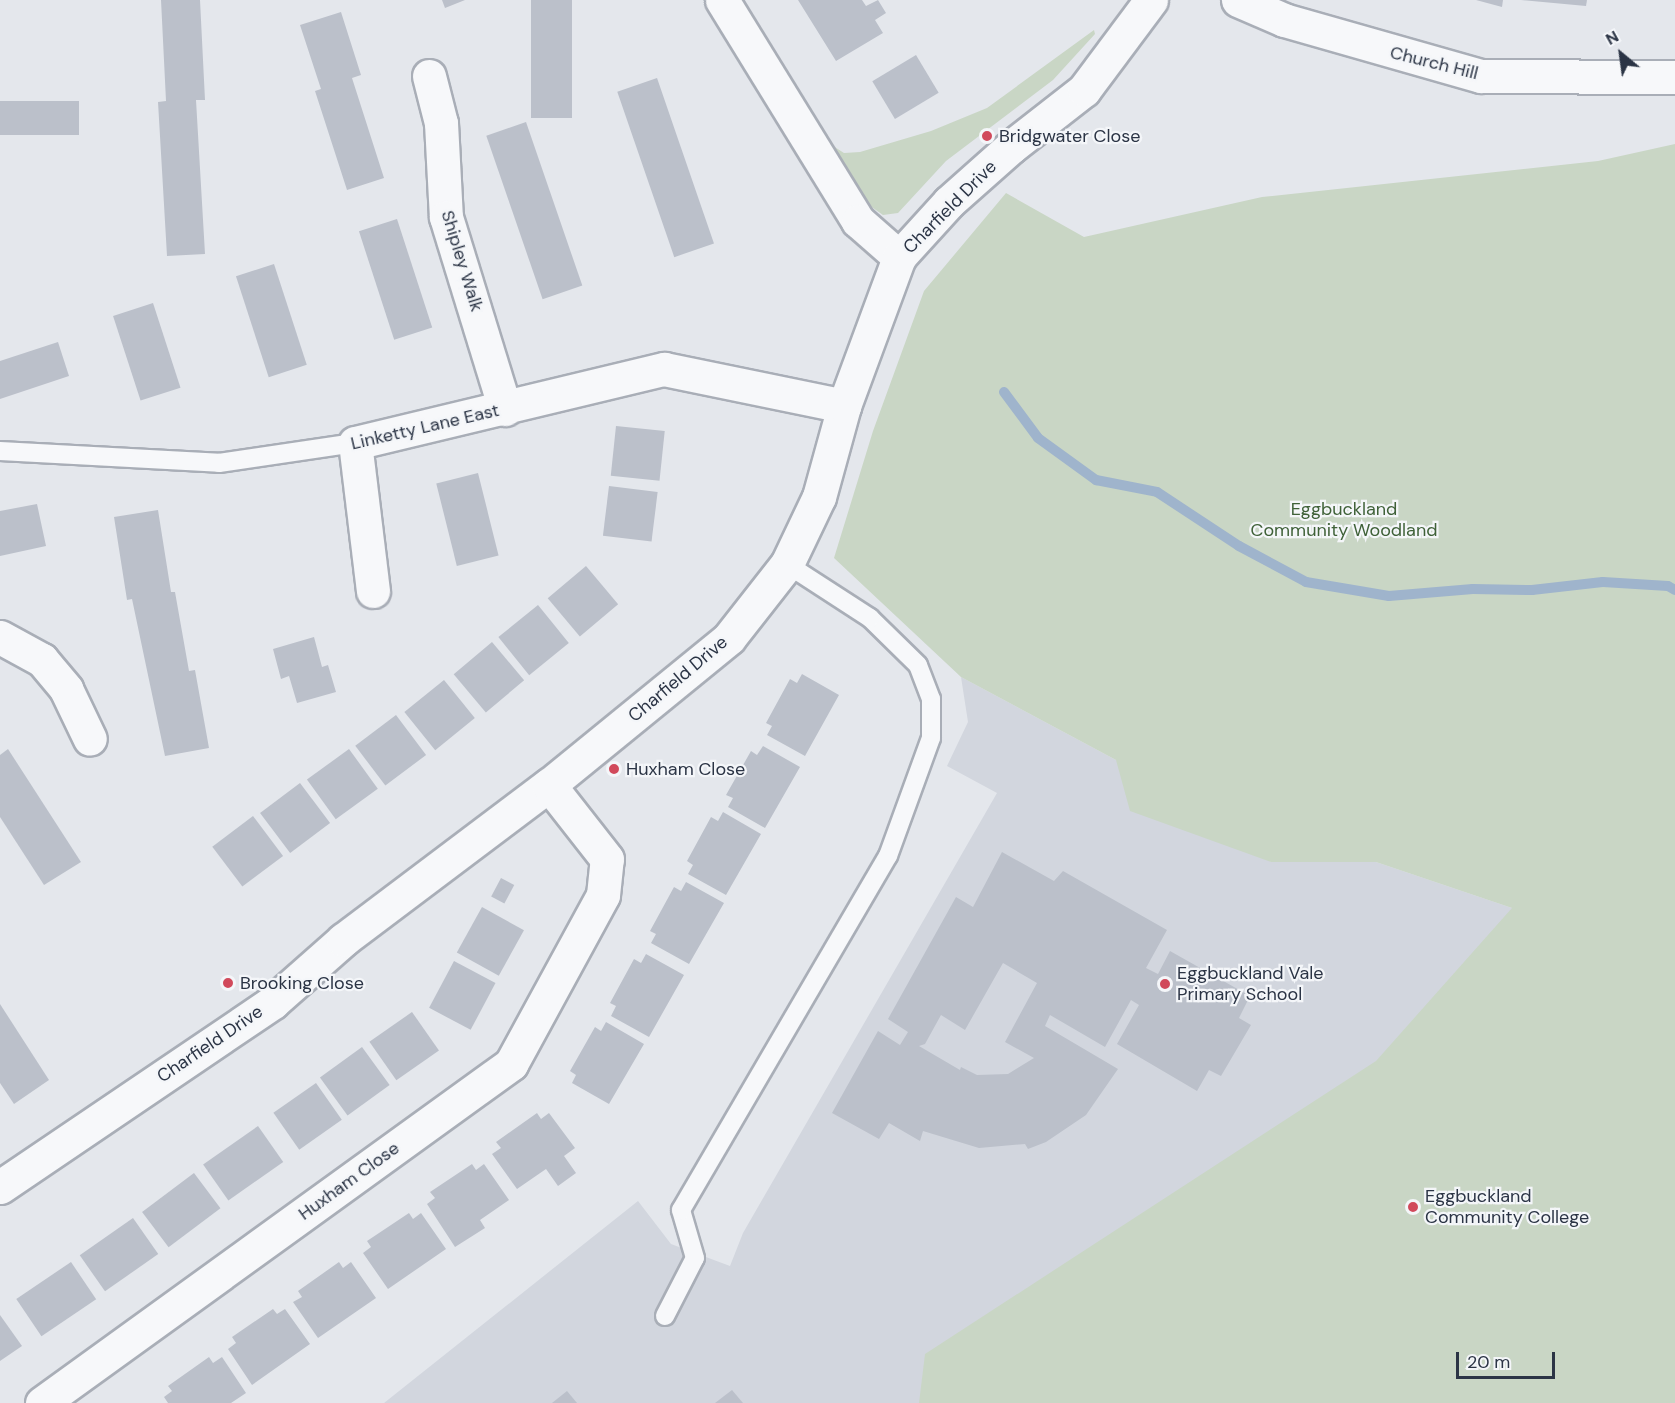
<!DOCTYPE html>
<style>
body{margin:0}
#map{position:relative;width:1675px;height:1403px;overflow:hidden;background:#e4e7ec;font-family:"DM Sans",sans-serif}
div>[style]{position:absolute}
.built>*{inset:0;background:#d2d6de}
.green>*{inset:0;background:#c9d6c5}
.stream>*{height:10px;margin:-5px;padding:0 5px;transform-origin:5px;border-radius:5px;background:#9fb4cc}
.building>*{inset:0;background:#bbc0ca;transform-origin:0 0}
.roads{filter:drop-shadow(2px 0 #a9aeb7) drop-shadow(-2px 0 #a9aeb7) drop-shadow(0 2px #a9aeb7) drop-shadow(0 -2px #a9aeb7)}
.service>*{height:18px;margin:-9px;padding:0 9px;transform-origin:9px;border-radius:9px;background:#f7f8fa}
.minor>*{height:33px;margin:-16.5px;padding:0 16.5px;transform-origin:16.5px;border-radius:16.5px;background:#f7f8fa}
.dots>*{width:16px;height:16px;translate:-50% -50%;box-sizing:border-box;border:3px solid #f4f6f9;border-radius:50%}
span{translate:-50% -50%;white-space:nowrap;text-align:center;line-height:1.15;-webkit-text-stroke:4.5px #f4f6f9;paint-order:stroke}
.street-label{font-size:18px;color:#2b3445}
.poi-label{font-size:18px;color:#2b3445}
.left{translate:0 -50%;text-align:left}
.park-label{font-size:18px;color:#3f6138}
.north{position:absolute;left:1591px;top:24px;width:60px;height:60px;-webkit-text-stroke:4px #f4f6f9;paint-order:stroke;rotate:331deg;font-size:16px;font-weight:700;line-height:24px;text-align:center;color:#2b3445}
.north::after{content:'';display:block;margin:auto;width:21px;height:27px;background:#2b3445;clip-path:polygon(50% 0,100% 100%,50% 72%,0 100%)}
.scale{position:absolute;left:1456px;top:1352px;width:99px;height:27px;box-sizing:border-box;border:3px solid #2b3445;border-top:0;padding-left:8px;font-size:18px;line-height:21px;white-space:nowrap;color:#2b3445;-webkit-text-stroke:4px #f4f6f9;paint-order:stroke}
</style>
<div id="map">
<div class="built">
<div style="clip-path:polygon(961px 677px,1116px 760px,1271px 862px,1376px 862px,1512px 908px,1675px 1403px,384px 1403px,638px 1201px,671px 1244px,730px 1266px,743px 1233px,997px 793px,947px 766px,968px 722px)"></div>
</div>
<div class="green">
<div style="clip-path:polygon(1094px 30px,1095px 34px,1053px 80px,946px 161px,898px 213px,883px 215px,866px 203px,833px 146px,844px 153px,860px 152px,931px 131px,987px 108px)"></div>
<div style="clip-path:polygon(1675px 144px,1675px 1403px,919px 1403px,925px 1354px,1376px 1061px,1512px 908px,1376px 862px,1271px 862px,1130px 811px,1116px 760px,961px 677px,834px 558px,873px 431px,924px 291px,1006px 193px,1084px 237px,1262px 197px,1598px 161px)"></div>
</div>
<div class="stream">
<div style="left:1004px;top:392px;width:57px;rotate:53.5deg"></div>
<div style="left:1038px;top:438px;width:72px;rotate:35.9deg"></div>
<div style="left:1096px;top:480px;width:62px;rotate:11.1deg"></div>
<div style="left:1157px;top:492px;width:98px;rotate:33.4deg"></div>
<div style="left:1239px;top:546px;width:76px;rotate:28.2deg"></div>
<div style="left:1306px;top:582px;width:84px;rotate:9.6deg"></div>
<div style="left:1389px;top:596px;width:84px;rotate:-4.8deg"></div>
<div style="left:1473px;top:589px;width:59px;rotate:1deg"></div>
<div style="left:1532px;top:590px;width:71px;rotate:-6.4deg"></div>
<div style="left:1603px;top:582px;width:65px;rotate:3.5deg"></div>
<div style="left:1668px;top:586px;width:8px;rotate:30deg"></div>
</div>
<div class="building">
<div style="clip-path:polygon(161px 0,200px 0,205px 100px,196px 100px,205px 254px,167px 256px,158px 102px,166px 101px)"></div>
<div style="clip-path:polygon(442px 0,465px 0,445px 8px)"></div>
<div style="left:531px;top:0;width:41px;height:118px"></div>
<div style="clip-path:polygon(798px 0,862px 0,866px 6px,878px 0,886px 13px,875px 20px,883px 33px,836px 61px)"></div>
<div style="clip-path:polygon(1476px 0,1503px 0,1502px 7px)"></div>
<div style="clip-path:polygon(1521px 0,1587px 0,1586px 6px)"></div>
<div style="clip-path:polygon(341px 12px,361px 75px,352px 78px,384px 178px,347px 190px,315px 91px,321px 89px,300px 25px)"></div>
<div style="left:916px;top:55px;width:44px;height:51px;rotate:59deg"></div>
<div style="left:657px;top:78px;width:175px;height:42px;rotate:71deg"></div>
<div style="left:79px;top:101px;width:34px;height:79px;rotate:90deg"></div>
<div style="left:526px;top:122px;width:173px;height:42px;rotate:71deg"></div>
<div style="left:397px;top:219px;width:114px;height:40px;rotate:72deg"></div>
<div style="left:274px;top:264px;width:106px;height:40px;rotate:72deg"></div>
<div style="left:153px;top:303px;width:89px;height:42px;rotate:72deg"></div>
<div style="clip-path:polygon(58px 342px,69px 376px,0 399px,0 361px)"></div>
<div style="left:616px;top:426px;width:49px;height:50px;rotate:6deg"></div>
<div style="left:478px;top:473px;width:85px;height:43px;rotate:76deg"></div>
<div style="left:609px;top:486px;width:49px;height:50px;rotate:7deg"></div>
<div style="clip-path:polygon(37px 504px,46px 546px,0 556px,0 511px)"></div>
<div style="clip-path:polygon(158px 510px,171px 592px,175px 592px,189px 671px,195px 670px,209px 748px,165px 756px,132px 599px,127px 600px,114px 517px)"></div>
<div style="left:586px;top:566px;width:50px;height:50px;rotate:50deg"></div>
<div style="left:538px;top:605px;width:49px;height:51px;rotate:51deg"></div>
<div style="clip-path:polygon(314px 637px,322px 667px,328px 665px,336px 692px,297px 703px,289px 676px,281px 679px,273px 649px)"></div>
<div style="left:492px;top:642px;width:50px;height:50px;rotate:50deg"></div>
<div style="clip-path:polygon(802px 674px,839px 695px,805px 756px,767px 735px,772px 726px,766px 723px,790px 679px,797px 683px)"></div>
<div style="left:444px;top:680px;width:49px;height:51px;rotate:51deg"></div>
<div style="left:396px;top:715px;width:50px;height:51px;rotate:53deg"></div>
<div style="clip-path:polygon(763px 746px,800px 767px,765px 828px,728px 807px,733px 798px,726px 795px,751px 751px,757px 755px)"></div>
<div style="clip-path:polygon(8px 749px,81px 862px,44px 885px,0 817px,0 755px)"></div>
<div style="left:349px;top:749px;width:49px;height:52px;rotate:54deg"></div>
<div style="left:300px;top:783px;width:50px;height:50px;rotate:53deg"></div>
<div style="clip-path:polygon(723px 812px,761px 834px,726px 895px,688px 874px,693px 865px,687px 861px,711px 817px,718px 821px)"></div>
<div style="left:253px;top:816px;width:50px;height:51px;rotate:53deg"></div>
<div style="clip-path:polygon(evenodd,1002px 852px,1054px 881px,1063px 871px,1167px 930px,1146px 968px,1158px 974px,1170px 951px,1250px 996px,1239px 1018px,1251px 1025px,1221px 1076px,1209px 1070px,1197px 1091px,1117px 1044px,1139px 1005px,1131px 1000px,1105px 1047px,1050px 1015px,1045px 1026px,1118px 1069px,1086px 1115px,1046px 1142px,1028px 1149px,1025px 1144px,979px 1148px,923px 1131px,920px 1141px,889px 1123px,879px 1139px,832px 1113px,878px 1031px,900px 1045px,908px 1032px,888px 1019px,956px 897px,973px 907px,1002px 852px,1003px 963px,1037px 983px,1005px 1042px,1034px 1058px,1008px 1074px,977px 1075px,961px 1067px,960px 1070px,919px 1046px,925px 1044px,941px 1015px,965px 1030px,1003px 963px)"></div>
<div style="left:501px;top:878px;width:15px;height:21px;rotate:28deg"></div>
<div style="clip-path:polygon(686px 882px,724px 903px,689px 964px,651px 943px,656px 934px,650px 931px,674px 887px,681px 891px)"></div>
<div style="left:482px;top:907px;width:48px;height:52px;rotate:29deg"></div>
<div style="clip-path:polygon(646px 954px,684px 975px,649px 1037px,611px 1016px,616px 1006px,610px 1003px,634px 959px,641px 963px)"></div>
<div style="left:454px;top:961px;width:47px;height:53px;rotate:28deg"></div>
<div style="clip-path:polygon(0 1004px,49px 1080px,14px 1104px,0 1083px)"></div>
<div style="left:412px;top:1012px;width:47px;height:52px;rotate:55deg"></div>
<div style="clip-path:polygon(606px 1022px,644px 1044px,609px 1104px,572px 1083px,576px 1075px,570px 1071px,595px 1027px,601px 1031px)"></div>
<div style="left:362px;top:1047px;width:47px;height:52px;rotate:54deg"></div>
<div style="left:316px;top:1083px;width:45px;height:52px;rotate:55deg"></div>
<div style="clip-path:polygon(537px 1113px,541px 1119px,549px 1113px,575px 1148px,564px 1156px,576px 1173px,558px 1186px,546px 1169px,517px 1189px,492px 1154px,501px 1148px,496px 1142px)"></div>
<div style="left:258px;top:1126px;width:44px;height:67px;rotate:55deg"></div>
<div style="clip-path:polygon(472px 1164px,476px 1170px,484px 1164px,509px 1200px,480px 1220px,485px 1228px,455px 1247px,427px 1204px,435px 1198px,430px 1192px)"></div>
<div style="left:194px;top:1173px;width:44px;height:65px;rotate:53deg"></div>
<div style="clip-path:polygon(409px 1213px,413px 1219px,421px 1213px,446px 1249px,388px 1289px,363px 1253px,371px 1247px,367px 1241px)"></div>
<div style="left:133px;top:1218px;width:44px;height:65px;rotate:55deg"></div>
<div style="left:71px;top:1262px;width:45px;height:66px;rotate:56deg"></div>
<div style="clip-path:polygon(339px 1262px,343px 1268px,351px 1262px,376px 1298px,318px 1338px,293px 1302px,302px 1297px,298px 1291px)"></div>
<div style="clip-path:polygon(273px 1309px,277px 1314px,285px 1309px,310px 1344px,252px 1385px,228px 1349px,236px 1343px,232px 1337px)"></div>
<div style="clip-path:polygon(0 1315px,22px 1346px,0 1361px)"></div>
<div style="clip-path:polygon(209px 1357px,213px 1363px,222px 1357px,246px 1393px,231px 1403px,168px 1403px,164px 1397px,172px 1391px,168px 1386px)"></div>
<div style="clip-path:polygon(732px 1390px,743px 1403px,715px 1403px)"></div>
<div style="clip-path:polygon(567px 1391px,577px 1403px,552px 1403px)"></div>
</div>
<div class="roads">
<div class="service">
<div style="left:0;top:451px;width:219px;rotate:3.1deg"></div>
<div style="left:219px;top:463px;width:137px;rotate:-8.4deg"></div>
<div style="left:665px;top:1316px;width:65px;rotate:-62.7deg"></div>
<div style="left:695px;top:1258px;width:50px;rotate:-106.3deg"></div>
<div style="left:681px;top:1210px;width:410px;rotate:-59.7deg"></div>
<div style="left:888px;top:856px;width:126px;rotate:-70deg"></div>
<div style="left:931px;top:738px;width:39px;rotate:-90deg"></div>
<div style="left:931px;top:699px;width:36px;rotate:-111deg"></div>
<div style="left:918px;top:665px;width:67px;rotate:-135.6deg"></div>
<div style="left:870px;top:618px;width:99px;rotate:-147deg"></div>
</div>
<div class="minor">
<div style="left:722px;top:0;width:259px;rotate:58.4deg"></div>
<div style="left:858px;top:221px;width:55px;rotate:41.3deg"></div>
<div style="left:1238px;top:0;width:50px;rotate:23.5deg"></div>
<div style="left:1284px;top:20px;width:205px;rotate:15.9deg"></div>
<div style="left:1481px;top:76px;width:194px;rotate:0.3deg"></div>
<div style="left:429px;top:76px;width:49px;rotate:75.7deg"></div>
<div style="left:441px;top:123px;width:94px;rotate:87deg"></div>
<div style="left:446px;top:217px;width:201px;rotate:72.9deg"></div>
<div style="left:373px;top:591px;width:149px;rotate:-96.9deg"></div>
<div style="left:355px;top:443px;width:318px;rotate:-13.5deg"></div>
<div style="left:664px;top:369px;width:184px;rotate:11.6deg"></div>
<div style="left:0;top:637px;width:48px;rotate:28.7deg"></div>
<div style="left:42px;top:660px;width:38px;rotate:50deg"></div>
<div style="left:66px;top:689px;width:55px;rotate:64.4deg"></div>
<div style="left:0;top:1187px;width:330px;rotate:-34.1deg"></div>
<div style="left:273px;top:1002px;width:94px;rotate:-41.5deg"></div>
<div style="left:343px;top:940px;width:258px;rotate:-37deg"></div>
<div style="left:549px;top:785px;width:232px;rotate:-39.2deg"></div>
<div style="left:729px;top:638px;width:94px;rotate:-51.9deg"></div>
<div style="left:787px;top:564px;width:74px;rotate:-64.5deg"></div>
<div style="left:819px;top:497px;width:94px;rotate:-74.6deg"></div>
<div style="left:844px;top:406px;width:159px;rotate:-69.7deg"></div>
<div style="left:899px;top:257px;width:74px;rotate:-47.7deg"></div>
<div style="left:949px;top:202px;width:83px;rotate:-41.6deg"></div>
<div style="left:1011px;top:147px;width:93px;rotate:-38deg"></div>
<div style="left:1084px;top:90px;width:112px;rotate:-53.3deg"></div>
<div style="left:42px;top:1403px;width:579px;rotate:-35.86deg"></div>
<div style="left:511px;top:1064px;width:192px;rotate:-61.4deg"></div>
<div style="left:603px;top:895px;width:36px;rotate:-84deg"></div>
<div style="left:607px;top:859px;width:94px;rotate:-128.1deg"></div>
</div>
</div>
<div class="dots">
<div style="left:987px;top:136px;background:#d1495b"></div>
<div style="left:614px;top:769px;background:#d1495b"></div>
<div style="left:228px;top:983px;background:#d1495b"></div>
<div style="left:1165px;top:984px;background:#d1495b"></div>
<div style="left:1413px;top:1207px;background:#d1495b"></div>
</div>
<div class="street-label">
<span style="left:1434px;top:63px;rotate:14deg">Church Hill</span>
<span style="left:950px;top:207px;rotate:-45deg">Charfield Drive</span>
<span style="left:462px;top:261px;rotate:73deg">Shipley Walk</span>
<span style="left:425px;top:427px;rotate:-13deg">Linketty Lane East</span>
<span style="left:678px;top:679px;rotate:-40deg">Charfield Drive</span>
<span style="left:210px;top:1044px;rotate:-34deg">Charfield Drive</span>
<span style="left:349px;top:1181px;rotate:-36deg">Huxham Close</span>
</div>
<div class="poi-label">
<span class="left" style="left:999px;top:136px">Bridgwater Close</span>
<span class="left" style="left:626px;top:769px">Huxham Close</span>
<span class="left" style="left:1177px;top:984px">Eggbuckland Vale<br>Primary School</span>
<span class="left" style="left:240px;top:983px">Brooking Close</span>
<span class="left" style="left:1425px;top:1207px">Eggbuckland<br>Community College</span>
</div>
<div class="park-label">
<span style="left:1344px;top:520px">Eggbuckland<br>Community Woodland</span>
</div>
<div class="north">N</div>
<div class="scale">20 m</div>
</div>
